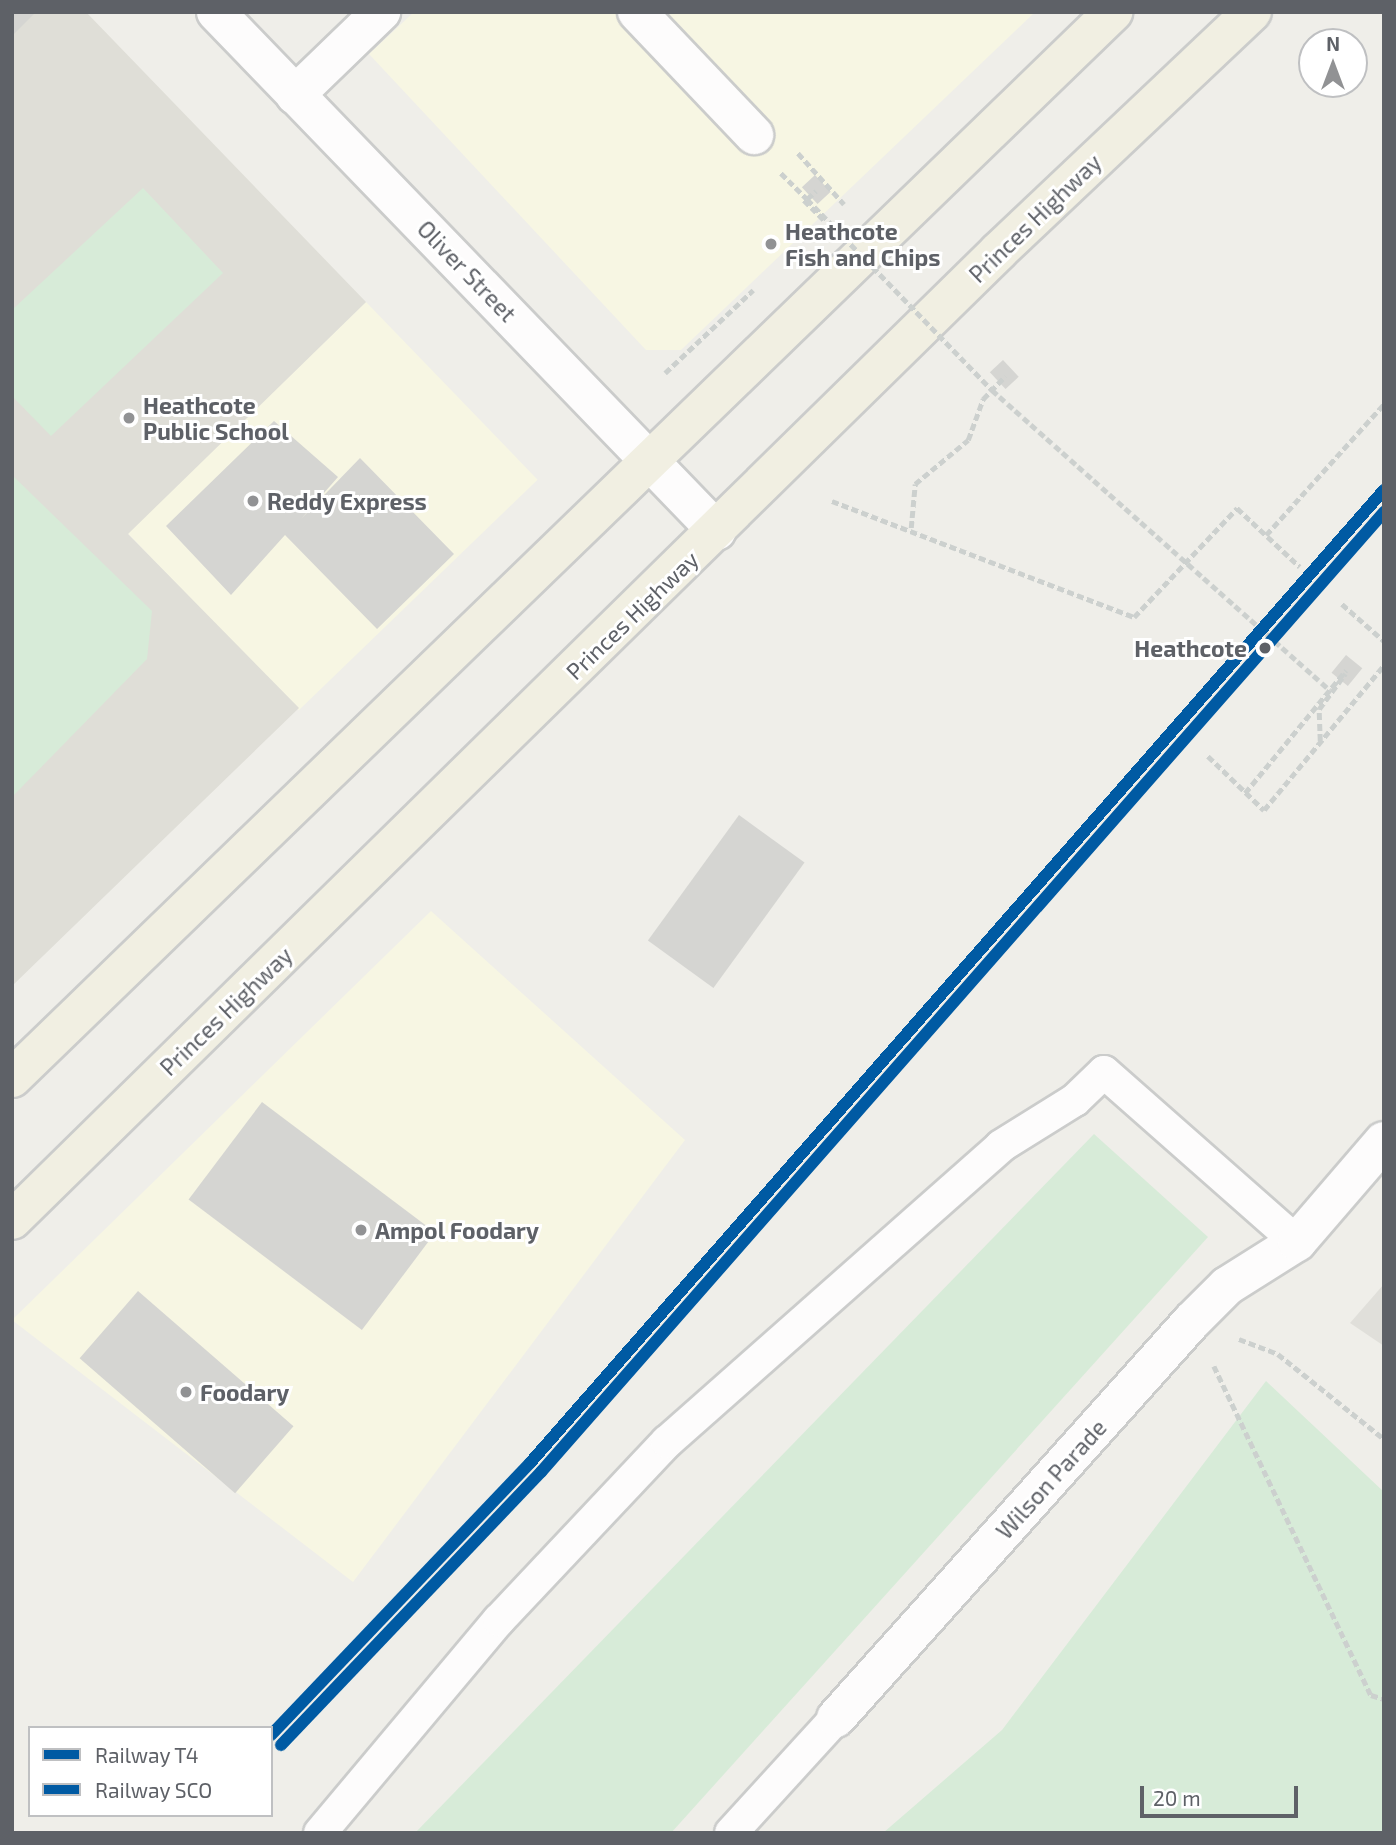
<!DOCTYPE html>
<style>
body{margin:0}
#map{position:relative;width:1396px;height:1845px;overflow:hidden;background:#efeee9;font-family:"Exo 2",sans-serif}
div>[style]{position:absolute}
.commercial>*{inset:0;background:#f7f6e3;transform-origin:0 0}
.industrial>*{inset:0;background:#e0dfda}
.education>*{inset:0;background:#dfded7}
.green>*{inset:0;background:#d7ebd8}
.building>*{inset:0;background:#d5d5d2;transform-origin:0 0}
.path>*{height:4.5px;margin-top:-2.25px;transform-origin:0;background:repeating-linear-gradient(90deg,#ccd0ce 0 7px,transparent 0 10.5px)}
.roads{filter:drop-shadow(2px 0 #cbcccb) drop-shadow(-2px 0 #cbcccb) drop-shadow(0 2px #cbcccb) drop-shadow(0 -2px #cbcccb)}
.lane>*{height:32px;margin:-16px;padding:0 16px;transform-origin:16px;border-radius:16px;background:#fdfcfc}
.street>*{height:38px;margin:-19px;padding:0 19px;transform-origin:19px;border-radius:19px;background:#fdfcfc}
.secondary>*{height:38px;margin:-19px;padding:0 19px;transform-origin:19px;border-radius:19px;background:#fdfcfc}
.highway>*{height:38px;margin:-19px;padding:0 19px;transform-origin:19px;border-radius:19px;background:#f1efe2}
.path-bridge>*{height:4.5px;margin-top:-2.25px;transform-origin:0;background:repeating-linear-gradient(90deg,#ccd0ce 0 7px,transparent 0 10.5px)}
.rail-1>*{height:12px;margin:-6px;padding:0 6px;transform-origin:6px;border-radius:6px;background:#005aa3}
.rail-2>*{height:12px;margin:-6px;padding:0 6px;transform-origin:6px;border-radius:6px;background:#005aa3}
.dots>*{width:19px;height:19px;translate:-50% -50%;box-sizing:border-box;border:4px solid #fff;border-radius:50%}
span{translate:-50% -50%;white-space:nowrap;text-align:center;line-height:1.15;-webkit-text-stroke:6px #fff;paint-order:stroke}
.street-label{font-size:23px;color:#5e6167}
.poi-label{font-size:23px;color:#5e6167;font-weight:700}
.left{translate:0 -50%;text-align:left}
.stop-label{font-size:23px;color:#5e6167;font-weight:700}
.right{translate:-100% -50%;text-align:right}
.frame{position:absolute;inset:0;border:14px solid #5e6167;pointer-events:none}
.legend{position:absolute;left:28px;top:1726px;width:245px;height:91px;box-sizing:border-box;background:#fff;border:2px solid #bfc0c2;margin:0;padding:9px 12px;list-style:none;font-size:21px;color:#5e6167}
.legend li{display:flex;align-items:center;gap:14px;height:35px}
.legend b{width:35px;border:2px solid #bfc0c2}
.north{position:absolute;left:1298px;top:28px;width:70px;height:70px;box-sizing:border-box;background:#fff;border:2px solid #bfc0c2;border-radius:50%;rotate:0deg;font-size:19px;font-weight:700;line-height:28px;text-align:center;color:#5e6167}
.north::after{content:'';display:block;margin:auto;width:24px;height:32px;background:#919294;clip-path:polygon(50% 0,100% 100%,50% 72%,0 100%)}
.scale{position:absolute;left:1140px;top:1786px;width:158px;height:32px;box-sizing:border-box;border:4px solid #5e6167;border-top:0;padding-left:9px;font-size:21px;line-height:24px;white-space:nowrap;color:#5e6167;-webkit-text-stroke:5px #fff;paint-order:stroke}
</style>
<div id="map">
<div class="commercial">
<div style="clip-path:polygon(414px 12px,1035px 12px,681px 350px,646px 350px,369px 54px)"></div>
<div style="left:366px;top:302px;width:247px;height:332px;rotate:46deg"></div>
<div style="clip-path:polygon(431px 911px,685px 1140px,353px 1582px,12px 1320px)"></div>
</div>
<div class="industrial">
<div style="clip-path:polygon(1384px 1284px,1384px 1346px,1350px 1323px)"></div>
</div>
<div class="education">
<div style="clip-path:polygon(12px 12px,86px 12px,366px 302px,128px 534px,299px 708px,12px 986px)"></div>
</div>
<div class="green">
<div style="clip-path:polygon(143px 188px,223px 273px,51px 436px,12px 396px,12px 310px)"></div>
<div style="clip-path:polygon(12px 475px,152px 611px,147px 659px,12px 797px)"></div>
<div style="clip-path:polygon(1094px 1134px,1208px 1237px,671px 1833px,415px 1833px)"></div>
<div style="clip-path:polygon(1266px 1381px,1384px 1492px,1384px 1833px,883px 1833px,1002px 1730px)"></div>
</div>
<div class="building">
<div style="clip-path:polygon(12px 12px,36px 12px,12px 36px)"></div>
<div style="left:815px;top:175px;width:23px;height:18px;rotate:47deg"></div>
<div style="left:1003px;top:360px;width:23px;height:18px;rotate:47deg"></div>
<div style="clip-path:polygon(274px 421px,338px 477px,301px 519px,360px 458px,454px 554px,377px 629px,285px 535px,231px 595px,166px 526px)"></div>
<div style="left:1346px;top:655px;width:21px;height:23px;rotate:39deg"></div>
<div style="left:739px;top:815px;width:81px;height:155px;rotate:36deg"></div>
<div style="left:262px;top:1102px;width:217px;height:122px;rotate:37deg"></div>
<div style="left:138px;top:1291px;width:206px;height:89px;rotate:41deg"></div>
</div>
<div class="path">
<div style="left:798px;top:153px;width:69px;rotate:48deg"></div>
<div style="left:781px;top:173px;width:37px;rotate:45deg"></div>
<div style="left:807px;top:199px;width:12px;rotate:-42deg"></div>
<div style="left:804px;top:200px;width:31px;rotate:45deg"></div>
<div style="left:665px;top:373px;width:121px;rotate:-43.3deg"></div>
<div style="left:832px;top:501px;width:324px;rotate:21deg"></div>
<div style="left:1134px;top:617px;width:150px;rotate:-46.6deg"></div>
<div style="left:1237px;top:508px;width:86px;rotate:43.1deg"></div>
<div style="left:911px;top:528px;width:44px;rotate:-84.8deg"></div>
<div style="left:915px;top:484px;width:69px;rotate:-39.7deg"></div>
<div style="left:968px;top:440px;width:44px;rotate:-69.9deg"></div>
<div style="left:983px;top:399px;width:32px;rotate:-46deg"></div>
<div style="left:1266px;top:535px;width:176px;rotate:-48deg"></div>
<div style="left:1342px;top:604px;width:56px;rotate:41.4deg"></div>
<div style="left:1320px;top:741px;width:32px;rotate:-92deg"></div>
<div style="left:1319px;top:709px;width:44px;rotate:-53.4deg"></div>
<div style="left:1208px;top:756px;width:78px;rotate:44deg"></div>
<div style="left:1264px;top:810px;width:188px;rotate:-50.4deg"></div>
<div style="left:1245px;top:793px;width:159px;rotate:-50.6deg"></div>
<div style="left:1239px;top:1339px;width:42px;rotate:21deg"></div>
<div style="left:1278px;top:1354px;width:136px;rotate:38.7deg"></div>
<div style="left:1214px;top:1366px;width:365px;rotate:64.5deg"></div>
<div style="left:1371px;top:1695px;width:14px;rotate:17deg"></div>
</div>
<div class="roads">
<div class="lane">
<div style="left:320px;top:1833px;width:278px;rotate:-50deg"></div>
<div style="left:499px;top:1620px;width:245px;rotate:-46.7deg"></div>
<div style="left:667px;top:1442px;width:446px;rotate:-41.5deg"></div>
<div style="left:1001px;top:1146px;width:87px;rotate:-31.9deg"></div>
<div style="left:1075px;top:1100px;width:40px;rotate:-44deg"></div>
<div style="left:1104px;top:1072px;width:257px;rotate:41.4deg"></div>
<div style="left:731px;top:1833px;width:156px;rotate:-47.6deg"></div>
</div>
<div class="street">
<div style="left:637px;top:12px;width:170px;rotate:46.4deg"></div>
<div style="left:295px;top:95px;width:120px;rotate:-44deg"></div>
</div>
<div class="secondary">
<div style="left:216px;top:12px;width:721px;rotate:46.01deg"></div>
<div style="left:836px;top:1718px;width:533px;rotate:-48.12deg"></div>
<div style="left:1192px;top:1321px;width:49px;rotate:-45deg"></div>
<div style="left:1227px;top:1286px;width:83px;rotate:-32.2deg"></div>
<div style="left:1297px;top:1242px;width:133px;rotate:-49.3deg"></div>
</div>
<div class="highway">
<div style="left:12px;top:1078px;width:1533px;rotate:-44.07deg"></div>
<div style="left:12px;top:1220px;width:1383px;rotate:-44.47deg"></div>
<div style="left:999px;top:251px;width:348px;rotate:-43.4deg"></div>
</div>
</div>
<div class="path-bridge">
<div style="left:807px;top:199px;width:266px;rotate:45.9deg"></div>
<div style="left:992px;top:390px;width:452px;rotate:41.6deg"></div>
</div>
<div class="rail-1">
<div style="left:271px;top:1735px;width:376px;rotate:-46.4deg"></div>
<div style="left:530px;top:1463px;width:1295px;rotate:-48.73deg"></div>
</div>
<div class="rail-2">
<div style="left:281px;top:1745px;width:377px;rotate:-46.4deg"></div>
<div style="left:541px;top:1472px;width:1278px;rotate:-48.71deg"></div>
</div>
<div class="dots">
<div style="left:771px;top:244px;background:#919294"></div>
<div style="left:129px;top:418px;background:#919294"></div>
<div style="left:253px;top:501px;background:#919294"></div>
<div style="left:1265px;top:648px;background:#5e6167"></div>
<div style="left:361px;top:1230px;background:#919294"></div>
<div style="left:186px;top:1392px;background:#919294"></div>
</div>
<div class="street-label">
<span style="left:1035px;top:218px;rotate:-44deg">Princes Highway</span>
<span style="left:467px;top:271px;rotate:46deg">Oliver Street</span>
<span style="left:632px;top:615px;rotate:-44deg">Princes Highway</span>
<span style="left:226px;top:1011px;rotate:-44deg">Princes Highway</span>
<span style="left:1051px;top:1479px;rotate:-48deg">Wilson Parade</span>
</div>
<div class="poi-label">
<span class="left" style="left:785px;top:244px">Heathcote<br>Fish and Chips</span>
<span class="left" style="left:143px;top:418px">Heathcote<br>Public School</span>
<span class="left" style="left:267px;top:501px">Reddy Express</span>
<span class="left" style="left:375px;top:1230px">Ampol Foodary</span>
<span class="left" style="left:200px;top:1392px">Foodary</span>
</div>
<div class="stop-label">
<span class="right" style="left:1247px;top:648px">Heathcote</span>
</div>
<div class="frame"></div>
<ul class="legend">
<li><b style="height:9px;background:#005aa3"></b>Railway T4</li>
<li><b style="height:9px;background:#005aa3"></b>Railway SCO</li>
</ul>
<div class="north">N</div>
<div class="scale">20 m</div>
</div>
